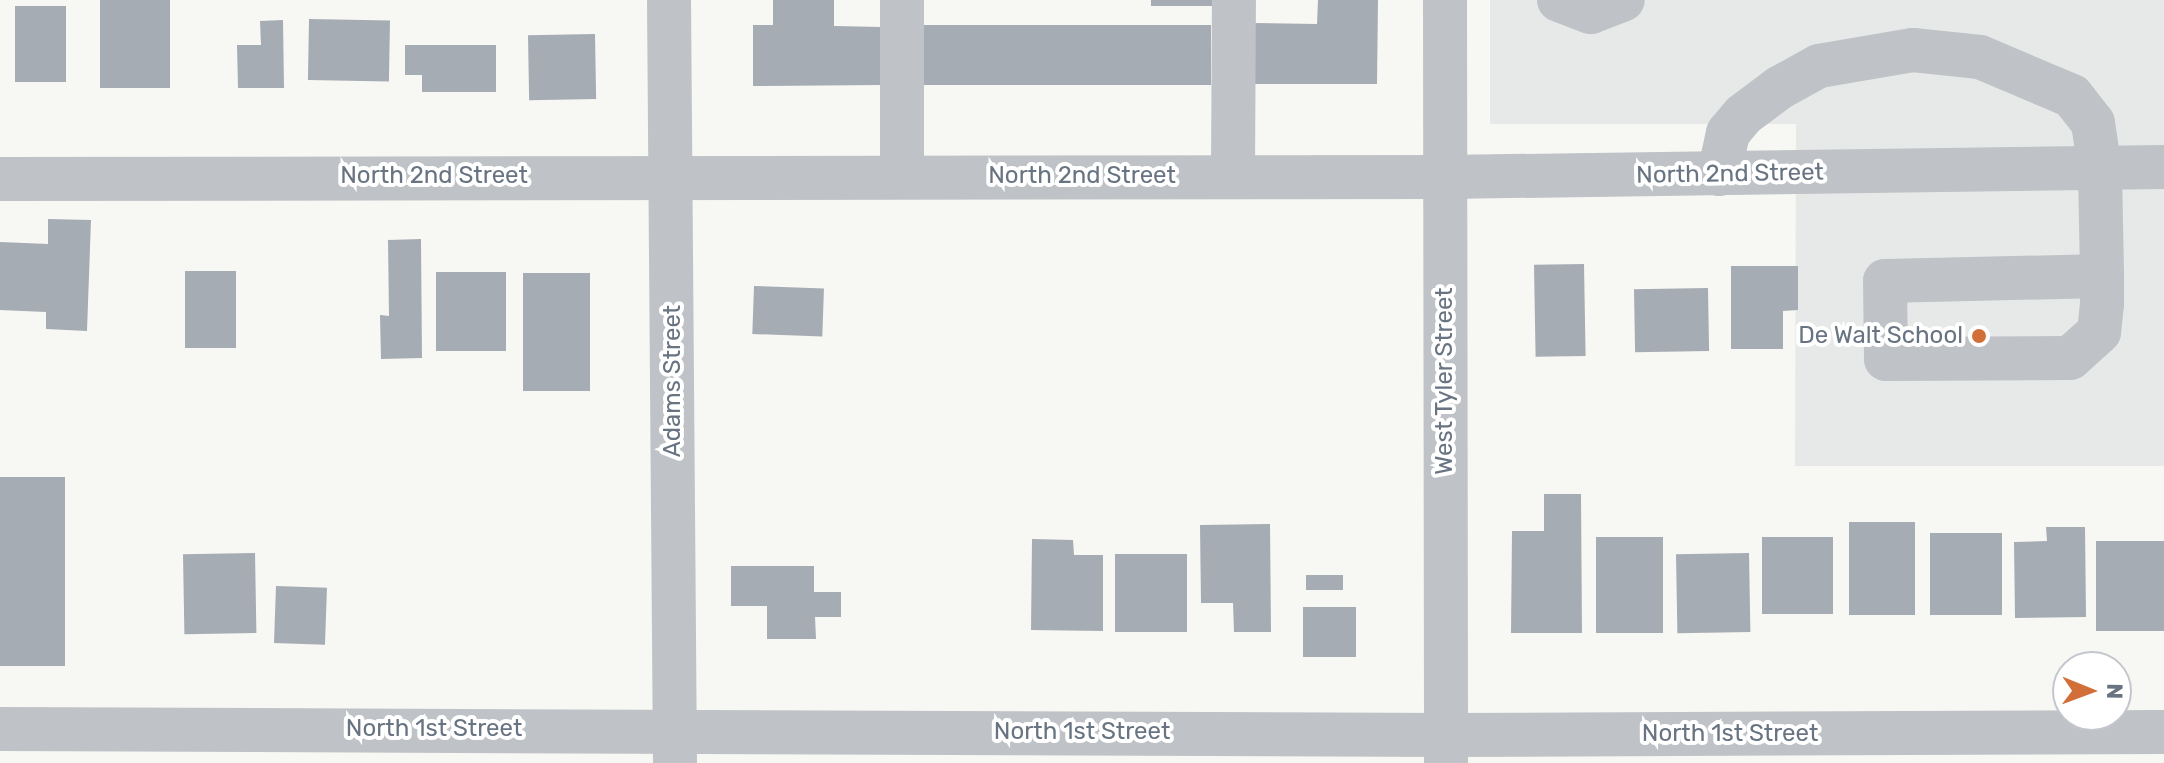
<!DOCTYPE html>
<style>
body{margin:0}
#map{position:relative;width:2164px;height:763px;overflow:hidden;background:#f7f7f4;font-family:Rubik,sans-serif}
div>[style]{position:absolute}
.built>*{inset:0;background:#e7e9e8}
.building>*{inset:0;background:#a6acb3;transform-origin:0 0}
.minor>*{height:44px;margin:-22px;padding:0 22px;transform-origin:22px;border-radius:22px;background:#bfc2c6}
.dots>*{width:22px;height:22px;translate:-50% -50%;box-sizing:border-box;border:4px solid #fff;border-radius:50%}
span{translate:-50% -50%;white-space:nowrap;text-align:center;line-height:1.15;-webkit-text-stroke:8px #fff;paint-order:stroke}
.street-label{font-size:24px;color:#697482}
.poi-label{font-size:24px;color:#697482}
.right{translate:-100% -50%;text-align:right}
.north{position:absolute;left:2052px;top:651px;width:80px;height:80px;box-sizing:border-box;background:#fff;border:2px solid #c3c7cd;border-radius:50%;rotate:91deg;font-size:22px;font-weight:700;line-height:32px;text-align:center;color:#697482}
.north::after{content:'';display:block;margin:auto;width:28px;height:36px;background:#d26f39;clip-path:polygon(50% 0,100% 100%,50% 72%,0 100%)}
</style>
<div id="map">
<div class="built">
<div style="clip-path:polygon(1490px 0,2164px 0,2164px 466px,1795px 466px,1796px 124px,1490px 124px)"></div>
</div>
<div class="building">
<div style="left:100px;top:0;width:70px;height:88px"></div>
<div style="clip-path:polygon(773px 0,834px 0,834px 26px,881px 27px,881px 85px,753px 86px,753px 25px,773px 25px)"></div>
<div style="left:1151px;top:0;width:61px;height:6px"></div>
<div style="clip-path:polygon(1318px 0,1378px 0,1377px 84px,1252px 84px,1252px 23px,1317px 24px)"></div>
<div style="left:66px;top:6px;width:76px;height:51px;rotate:90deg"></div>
<div style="left:309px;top:19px;width:81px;height:61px;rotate:1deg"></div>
<div style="clip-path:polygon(283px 20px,284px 88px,238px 88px,237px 45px,261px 45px,260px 21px)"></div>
<div style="left:922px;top:25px;width:289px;height:60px"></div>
<div style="left:595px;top:34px;width:65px;height:67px;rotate:89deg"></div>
<div style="clip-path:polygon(405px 45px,496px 45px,496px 92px,422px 92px,422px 75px,405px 75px)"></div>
<div style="clip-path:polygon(48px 219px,91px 220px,87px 331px,46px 329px,46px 312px,0 310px,0 242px,48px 244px)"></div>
<div style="clip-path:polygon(421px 239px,422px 358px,381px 359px,380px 315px,389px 316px,388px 240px)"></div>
<div style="left:1584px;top:264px;width:92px;height:50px;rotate:89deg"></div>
<div style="clip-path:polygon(1731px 266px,1798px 266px,1798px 310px,1783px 311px,1783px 349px,1731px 349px)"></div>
<div style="left:185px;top:271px;width:51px;height:77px"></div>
<div style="left:436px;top:272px;width:70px;height:79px"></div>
<div style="left:523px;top:273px;width:67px;height:118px"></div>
<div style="left:754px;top:286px;width:70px;height:48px;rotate:2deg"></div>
<div style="left:1708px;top:288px;width:63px;height:74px;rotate:89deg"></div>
<div style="left:0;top:477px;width:65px;height:189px"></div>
<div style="clip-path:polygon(1544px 494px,1581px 494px,1582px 633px,1511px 633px,1512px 531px,1544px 531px)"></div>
<div style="left:1849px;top:522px;width:66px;height:93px"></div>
<div style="clip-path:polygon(1270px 524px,1271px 632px,1234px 632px,1233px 603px,1201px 603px,1200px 525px)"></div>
<div style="clip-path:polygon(2046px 527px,2085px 527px,2086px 617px,2015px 618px,2014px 542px,2047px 541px)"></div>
<div style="left:1930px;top:533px;width:72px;height:82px"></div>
<div style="left:1596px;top:537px;width:67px;height:96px"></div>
<div style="left:1762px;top:537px;width:71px;height:77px"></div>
<div style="clip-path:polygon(1032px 539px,1073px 540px,1074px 555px,1103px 555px,1103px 631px,1031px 630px)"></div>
<div style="left:2164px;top:541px;width:90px;height:68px;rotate:90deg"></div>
<div style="left:255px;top:553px;width:80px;height:72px;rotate:89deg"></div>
<div style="left:1749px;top:553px;width:79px;height:73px;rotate:89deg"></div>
<div style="left:1187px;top:554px;width:78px;height:72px;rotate:90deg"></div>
<div style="clip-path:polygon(731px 566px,814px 566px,814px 592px,841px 592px,841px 617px,815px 617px,816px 639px,767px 639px,767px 606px,731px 606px)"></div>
<div style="left:1306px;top:575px;width:37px;height:15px"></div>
<div style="left:276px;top:586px;width:51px;height:57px;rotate:2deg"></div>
<div style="left:1303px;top:607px;width:53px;height:50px"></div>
</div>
<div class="minor">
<div style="left:669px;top:0;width:763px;rotate:89.55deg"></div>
<div style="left:1445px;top:0;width:763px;rotate:89.92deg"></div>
<div style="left:1559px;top:0;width:34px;rotate:21deg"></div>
<div style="left:1591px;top:12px;width:34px;rotate:-21deg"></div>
<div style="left:1719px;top:174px;width:42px;rotate:-77.6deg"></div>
<div style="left:1728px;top:133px;width:23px;rotate:-50deg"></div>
<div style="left:1743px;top:115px;width:45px;rotate:-36.9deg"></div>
<div style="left:1779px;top:88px;width:46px;rotate:-28.8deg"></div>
<div style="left:1819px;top:66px;width:95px;rotate:-9.7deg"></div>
<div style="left:1913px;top:50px;width:67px;rotate:6deg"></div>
<div style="left:1980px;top:57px;width:100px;rotate:23deg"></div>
<div style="left:2072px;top:96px;width:34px;rotate:52deg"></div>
<div style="left:2093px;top:123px;width:48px;rotate:81.5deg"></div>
<div style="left:2100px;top:170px;width:106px;rotate:88.9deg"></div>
<div style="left:2102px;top:276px;width:28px;rotate:90deg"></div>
<div style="left:2102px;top:304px;width:28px;rotate:96deg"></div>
<div style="left:2099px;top:332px;width:39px;rotate:138deg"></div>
<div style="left:2070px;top:358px;width:184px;rotate:179.7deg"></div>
<div style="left:1886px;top:359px;width:78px;rotate:-90.7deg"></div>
<div style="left:1885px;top:281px;width:217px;rotate:-1.3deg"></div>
<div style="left:902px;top:176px;width:176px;rotate:-90deg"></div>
<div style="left:1233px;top:177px;width:177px;rotate:-89.7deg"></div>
<div style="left:0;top:179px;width:1445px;rotate:-0.08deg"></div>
<div style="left:1445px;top:177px;width:719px;rotate:-0.8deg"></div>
<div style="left:0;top:729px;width:1446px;rotate:0.24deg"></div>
<div style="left:1446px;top:735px;width:718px;rotate:-0.24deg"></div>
</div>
<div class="dots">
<div style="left:1979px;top:336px;background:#d26f39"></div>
</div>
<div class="street-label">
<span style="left:1730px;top:174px;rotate:-1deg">North 2nd Street</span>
<span style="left:434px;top:176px">North 2nd Street</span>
<span style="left:1082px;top:176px">North 2nd Street</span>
<span style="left:673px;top:381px;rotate:-90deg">Adams Street</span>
<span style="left:1445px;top:381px;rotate:-90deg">West Tyler Street</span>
<span style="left:434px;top:729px">North 1st Street</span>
<span style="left:1082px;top:732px">North 1st Street</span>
<span style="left:1730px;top:734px">North 1st Street</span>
</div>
<div class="poi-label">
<span class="right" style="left:1963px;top:336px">De Walt School</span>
</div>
<div class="north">N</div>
</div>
